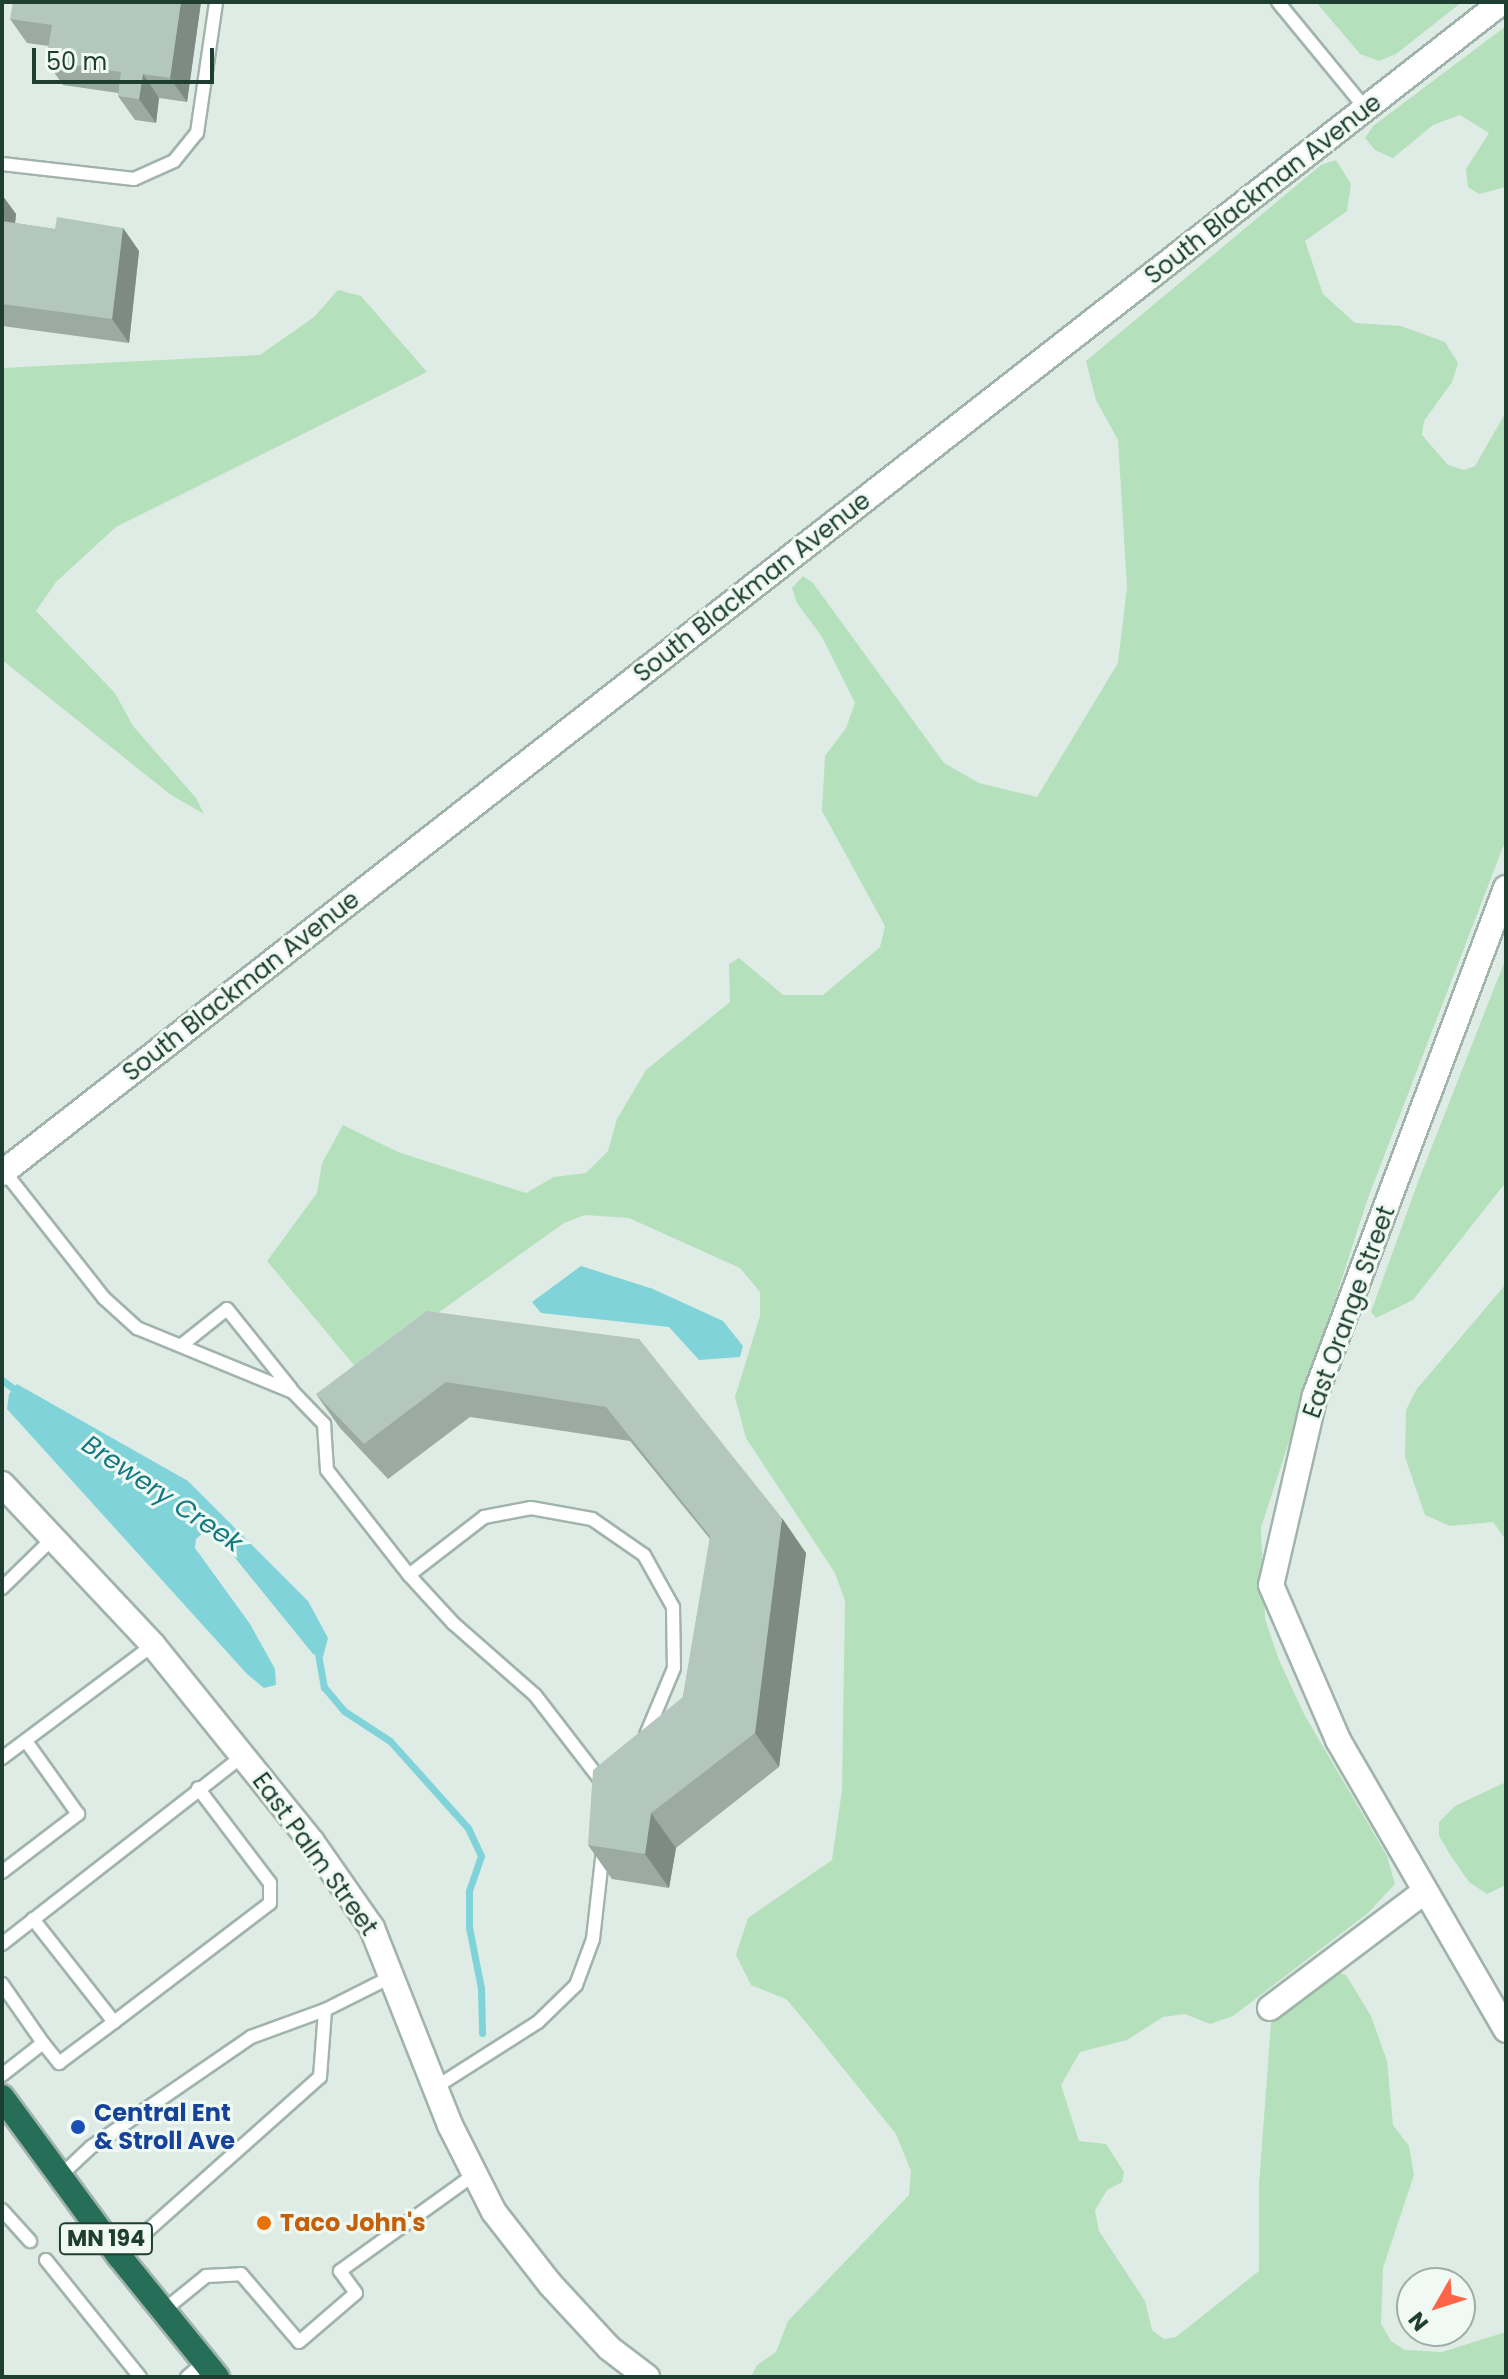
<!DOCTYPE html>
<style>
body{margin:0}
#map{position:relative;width:1508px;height:2379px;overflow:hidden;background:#dfece5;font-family:Poppins,sans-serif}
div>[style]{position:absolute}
.green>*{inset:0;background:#b5e0bc}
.water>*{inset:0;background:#80d4d9}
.stream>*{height:7px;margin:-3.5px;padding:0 3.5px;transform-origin:3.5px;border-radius:3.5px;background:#80d4d9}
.roads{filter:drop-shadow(2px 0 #a1b4ac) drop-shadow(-2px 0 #a1b4ac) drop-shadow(0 2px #a1b4ac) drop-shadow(0 -2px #a1b4ac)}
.lane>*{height:12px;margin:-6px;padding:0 6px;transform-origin:6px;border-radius:6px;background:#fff}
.street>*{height:24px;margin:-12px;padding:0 12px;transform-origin:12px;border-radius:12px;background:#fff}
.secondary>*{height:24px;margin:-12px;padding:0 12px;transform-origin:12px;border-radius:12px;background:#fff}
.highway>*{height:24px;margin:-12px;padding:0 12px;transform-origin:12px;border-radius:12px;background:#266e58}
.wall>*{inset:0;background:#9baba3}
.shaded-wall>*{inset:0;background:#7e8b85}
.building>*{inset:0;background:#b4c7be}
.dots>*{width:22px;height:22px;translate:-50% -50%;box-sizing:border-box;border:4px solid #f0f9f3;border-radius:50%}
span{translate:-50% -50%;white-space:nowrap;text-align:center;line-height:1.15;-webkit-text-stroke:6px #f0f9f3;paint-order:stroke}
.shield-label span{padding:2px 6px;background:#f0f9f3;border:2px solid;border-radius:6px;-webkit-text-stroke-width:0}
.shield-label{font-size:22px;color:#1e3e32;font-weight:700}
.street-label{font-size:24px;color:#1e3e32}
.transit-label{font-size:24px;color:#164399;font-weight:700}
.left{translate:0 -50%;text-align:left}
.food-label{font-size:24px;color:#c56008;font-weight:700}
.water-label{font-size:26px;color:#117a81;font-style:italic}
.frame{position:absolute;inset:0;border:4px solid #1e3e32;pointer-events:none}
.north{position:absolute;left:1396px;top:2267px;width:80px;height:80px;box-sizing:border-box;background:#f0f9f3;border:2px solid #9caea6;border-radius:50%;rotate:231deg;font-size:22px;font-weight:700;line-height:32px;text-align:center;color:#1e3e32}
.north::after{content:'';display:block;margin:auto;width:28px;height:36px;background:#ff644a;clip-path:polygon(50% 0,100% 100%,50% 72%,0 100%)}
.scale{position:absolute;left:32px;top:48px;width:182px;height:36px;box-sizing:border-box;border:4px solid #1e3e32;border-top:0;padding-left:10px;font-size:24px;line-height:28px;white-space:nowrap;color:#1e3e32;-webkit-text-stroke:6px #f0f9f3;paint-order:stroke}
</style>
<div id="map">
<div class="green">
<div style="clip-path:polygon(1316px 2px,1462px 2px,1396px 54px,1379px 61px,1360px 54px)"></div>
<div style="clip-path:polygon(1506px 26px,1506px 187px,1479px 194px,1468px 187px,1466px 169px,1489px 133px,1460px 115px,1433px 125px,1393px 158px,1375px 150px,1365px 138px,1373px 126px)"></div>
<div style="clip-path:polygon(1336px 160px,1351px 184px,1347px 211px,1305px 241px,1323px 294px,1355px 323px,1401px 326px,1445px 342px,1458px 363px,1452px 382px,1424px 421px,1422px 435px,1448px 465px,1464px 470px,1475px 466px,1506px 412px,1506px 839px,1368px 1198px,1261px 1528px,1265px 1619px,1279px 1660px,1304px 1714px,1387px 1856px,1395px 1884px,1368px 1913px,1233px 2016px,1210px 2024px,1185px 2014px,1163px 2017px,1127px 2040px,1080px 2052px,1061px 2085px,1079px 2141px,1106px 2144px,1124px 2172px,1122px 2182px,1107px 2190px,1095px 2210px,1099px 2231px,1145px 2301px,1152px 2330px,1164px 2339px,1176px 2337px,1259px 2271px,1259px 2185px,1271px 2023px,1293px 2000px,1336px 1972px,1346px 1975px,1371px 2016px,1387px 2061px,1393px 2125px,1409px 2146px,1414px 2175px,1383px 2268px,1381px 2324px,1391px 2341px,1405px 2350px,1442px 2352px,1506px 2332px,1506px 2377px,751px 2377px,757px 2365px,776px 2352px,788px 2321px,909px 2195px,911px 2171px,896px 2134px,809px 2026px,786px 1999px,751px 1985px,736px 1955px,748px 1918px,832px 1860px,842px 1790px,845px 1601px,835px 1573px,746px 1438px,735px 1397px,760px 1316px,760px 1292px,740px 1268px,629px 1218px,585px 1215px,564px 1223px,358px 1370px,267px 1261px,317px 1193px,322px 1163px,343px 1125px,398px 1152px,526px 1193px,554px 1177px,586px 1173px,608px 1151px,617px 1119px,646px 1070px,730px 1002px,729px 964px,739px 958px,783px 995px,823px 995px,880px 947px,885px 926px,822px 811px,825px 756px,846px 728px,855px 703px,822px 637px,797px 603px,792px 588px,803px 576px,813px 583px,944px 763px,979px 783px,1037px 797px,1118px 663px,1127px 587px,1118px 440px,1096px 400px,1086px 361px,1321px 165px)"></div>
<div style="clip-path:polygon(338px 290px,361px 296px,427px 372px,116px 527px,56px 582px,36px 611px,115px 693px,133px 726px,196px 798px,204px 814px,171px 795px,2px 660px,2px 368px,260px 355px,314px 317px)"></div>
<div style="clip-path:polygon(1506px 958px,1506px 1182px,1413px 1300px,1376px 1318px,1371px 1312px,1418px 1182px)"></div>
<div style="clip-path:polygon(1506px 1284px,1506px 1540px,1493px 1522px,1450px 1526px,1425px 1515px,1405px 1457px,1406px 1410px,1416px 1390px)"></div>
<div style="clip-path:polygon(1506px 1782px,1506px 1885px,1487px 1894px,1469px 1882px,1451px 1856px,1439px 1836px,1439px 1822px,1455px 1806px)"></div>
</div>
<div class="water">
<div style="clip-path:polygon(581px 1266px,653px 1289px,723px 1321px,743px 1346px,740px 1357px,699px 1360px,669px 1327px,541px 1313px,532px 1302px)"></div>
<div style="clip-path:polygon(17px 1384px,188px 1481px,308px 1601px,328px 1638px,323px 1657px,313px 1654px,210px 1527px,196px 1539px,195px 1548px,250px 1624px,275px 1669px,276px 1685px,264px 1688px,247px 1674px,7px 1409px,9px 1394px)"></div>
</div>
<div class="stream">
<div style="left:2px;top:1380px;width:21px;rotate:37deg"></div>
<div style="left:317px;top:1648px;width:40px;rotate:80deg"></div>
<div style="left:324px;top:1687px;width:31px;rotate:50deg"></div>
<div style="left:344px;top:1711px;width:55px;rotate:33.1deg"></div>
<div style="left:390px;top:1741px;width:117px;rotate:48.1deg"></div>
<div style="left:468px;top:1828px;width:31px;rotate:65deg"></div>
<div style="left:481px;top:1856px;width:37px;rotate:109deg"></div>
<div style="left:469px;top:1891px;width:36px;rotate:90deg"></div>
<div style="left:469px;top:1927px;width:62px;rotate:78.9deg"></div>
<div style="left:481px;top:1988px;width:45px;rotate:88.7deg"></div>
</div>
<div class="roads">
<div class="lane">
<div style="left:1278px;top:2px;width:137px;rotate:50.6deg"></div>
<div style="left:2px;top:164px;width:133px;rotate:6.5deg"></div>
<div style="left:134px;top:179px;width:44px;rotate:-24.2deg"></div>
<div style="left:174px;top:161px;width:36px;rotate:-51deg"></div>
<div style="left:197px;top:133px;width:132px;rotate:-81.7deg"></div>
<div style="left:4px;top:1171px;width:162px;rotate:51.8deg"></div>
<div style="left:104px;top:1298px;width:45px;rotate:42.3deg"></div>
<div style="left:137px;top:1328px;width:169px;rotate:22.3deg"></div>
<div style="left:293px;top:1392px;width:45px;rotate:45.9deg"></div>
<div style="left:324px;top:1424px;width:46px;rotate:86.3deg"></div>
<div style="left:327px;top:1470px;width:133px;rotate:52deg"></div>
<div style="left:409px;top:1575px;width:65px;rotate:47.5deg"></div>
<div style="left:453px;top:1623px;width:109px;rotate:41.3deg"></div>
<div style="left:535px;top:1695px;width:110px;rotate:52.4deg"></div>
<div style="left:183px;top:1344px;width:56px;rotate:-38.5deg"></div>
<div style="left:227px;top:1309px;width:102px;rotate:51.3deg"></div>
<div style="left:409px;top:1575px;width:95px;rotate:-37.7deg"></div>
<div style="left:484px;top:1517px;width:48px;rotate:-10.8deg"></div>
<div style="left:531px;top:1508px;width:62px;rotate:10.2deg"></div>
<div style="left:592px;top:1519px;width:63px;rotate:34.7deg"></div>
<div style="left:644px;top:1555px;width:60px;rotate:60.9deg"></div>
<div style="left:673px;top:1607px;width:61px;rotate:89.1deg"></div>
<div style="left:674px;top:1668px;width:73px;rotate:112.7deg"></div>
<div style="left:2px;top:1588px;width:73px;rotate:-44.4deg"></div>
<div style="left:2px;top:1758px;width:189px;rotate:-36.8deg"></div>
<div style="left:2px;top:1872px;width:96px;rotate:-37.3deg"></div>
<div style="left:78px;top:1814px;width:90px;rotate:-125.5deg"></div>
<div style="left:2px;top:1944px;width:306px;rotate:-38deg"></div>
<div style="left:2px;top:1984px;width:72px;rotate:55.2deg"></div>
<div style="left:114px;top:2022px;width:196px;rotate:-37.3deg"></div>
<div style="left:270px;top:1903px;width:20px;rotate:-90deg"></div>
<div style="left:270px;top:1883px;width:119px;rotate:-127.2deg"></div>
<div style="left:2px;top:2075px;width:52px;rotate:-38deg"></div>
<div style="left:43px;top:2043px;width:26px;rotate:51deg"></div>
<div style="left:59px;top:2063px;width:69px;rotate:-36.7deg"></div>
<div style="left:114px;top:2022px;width:131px;rotate:-128.2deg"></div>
<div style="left:436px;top:2087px;width:121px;rotate:-32.5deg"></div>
<div style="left:538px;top:2022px;width:53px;rotate:-44.2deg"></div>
<div style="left:576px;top:1985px;width:49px;rotate:-69.7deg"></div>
<div style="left:593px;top:1939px;width:90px;rotate:-83.6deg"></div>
<div style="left:59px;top:2177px;width:44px;rotate:-43.2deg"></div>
<div style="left:91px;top:2147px;width:194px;rotate:-34.5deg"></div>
<div style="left:251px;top:2037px;width:79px;rotate:-20deg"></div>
<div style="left:2px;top:2210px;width:42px;rotate:47.9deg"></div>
<div style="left:119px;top:2256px;width:269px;rotate:-41.7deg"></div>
<div style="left:320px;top:2077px;width:67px;rotate:-85.7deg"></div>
<div style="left:325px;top:2010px;width:76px;rotate:-26.6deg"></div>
<div style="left:46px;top:2260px;width:150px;rotate:51.2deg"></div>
<div style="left:163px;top:2311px;width:55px;rotate:-39.1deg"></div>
<div style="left:206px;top:2276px;width:35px;rotate:-3deg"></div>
<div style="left:241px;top:2274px;width:89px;rotate:49.5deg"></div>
<div style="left:299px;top:2342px;width:75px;rotate:-40.7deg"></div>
<div style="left:356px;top:2293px;width:27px;rotate:-126deg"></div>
<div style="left:340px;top:2271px;width:166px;rotate:-35.7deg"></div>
<div style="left:187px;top:2377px;width:23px;rotate:-40deg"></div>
</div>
<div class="street">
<div style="left:1506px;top:888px;width:542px;rotate:110.64deg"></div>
<div style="left:1315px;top:1395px;width:195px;rotate:103deg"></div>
<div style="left:1271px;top:1585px;width:169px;rotate:66.6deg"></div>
<div style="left:1338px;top:1740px;width:335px;rotate:59.9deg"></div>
<div style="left:2px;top:1173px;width:1903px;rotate:-37.98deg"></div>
<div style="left:1270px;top:2008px;width:194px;rotate:-37deg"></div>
</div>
<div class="secondary">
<div style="left:2px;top:1484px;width:221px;rotate:46.8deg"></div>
<div style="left:153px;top:1645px;width:253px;rotate:51.1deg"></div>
<div style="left:312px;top:1842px;width:105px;rotate:55.1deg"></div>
<div style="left:372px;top:1928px;width:212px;rotate:68.4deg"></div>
<div style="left:450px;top:2125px;width:97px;rotate:63.2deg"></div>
<div style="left:494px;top:2212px;width:91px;rotate:52.1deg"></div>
<div style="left:550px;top:2284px;width:87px;rotate:47.3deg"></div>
<div style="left:609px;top:2348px;width:48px;rotate:37.3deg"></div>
</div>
<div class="highway">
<div style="left:2px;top:2097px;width:197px;rotate:53.7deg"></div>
<div style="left:119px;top:2256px;width:156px;rotate:51deg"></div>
</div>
</div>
<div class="wall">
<div style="clip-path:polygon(201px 2px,187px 102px,159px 98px,156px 123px,135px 120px,118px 96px,118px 93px,63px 85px,46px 61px,49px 46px,27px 43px,10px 19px)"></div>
<div style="clip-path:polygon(2px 195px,16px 214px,15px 223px,55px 229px,123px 228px,139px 251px,129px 343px,2px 326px)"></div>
<div style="clip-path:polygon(639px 1339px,806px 1553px,779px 1767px,676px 1848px,669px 1888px,612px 1879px,588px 1845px,683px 1697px,710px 1539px,630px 1441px,470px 1417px,388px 1479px,340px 1428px,316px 1394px)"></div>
</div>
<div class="shaded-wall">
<div style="clip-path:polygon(181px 2px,201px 2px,187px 102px,170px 78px)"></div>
<div style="clip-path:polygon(143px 74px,159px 98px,156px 123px,139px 99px)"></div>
<div style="clip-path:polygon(2px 195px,16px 214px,13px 244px,2px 228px)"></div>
<div style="clip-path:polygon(123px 228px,139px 251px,129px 343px,112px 319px)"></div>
<div style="clip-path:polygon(782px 1518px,806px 1553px,779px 1767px,755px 1733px)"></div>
<div style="clip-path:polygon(651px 1813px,676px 1848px,669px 1888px,645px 1854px)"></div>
</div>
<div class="building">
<div style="clip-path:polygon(13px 2px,181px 2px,170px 78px,143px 74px,139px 99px,118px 96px,121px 72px,46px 61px,52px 25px,10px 19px)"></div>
<div style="clip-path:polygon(57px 217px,123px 228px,112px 319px,2px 304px,2px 221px,55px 229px)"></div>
<div style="clip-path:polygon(427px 1311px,639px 1339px,782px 1518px,755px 1733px,651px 1813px,645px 1854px,588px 1845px,593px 1770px,683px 1697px,710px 1536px,606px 1407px,446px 1382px,364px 1444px,316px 1394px)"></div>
</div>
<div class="dots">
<div style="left:78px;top:2127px;background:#1a4fb4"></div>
<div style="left:264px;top:2223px;background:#e8710a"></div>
</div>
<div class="shield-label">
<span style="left:106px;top:2239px">MN 194</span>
</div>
<div class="street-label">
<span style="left:1263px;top:189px;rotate:-38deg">South Blackman Avenue</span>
<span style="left:752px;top:587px;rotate:-38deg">South Blackman Avenue</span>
<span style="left:241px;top:986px;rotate:-38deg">South Blackman Avenue</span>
<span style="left:1349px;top:1312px;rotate:-70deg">East Orange Street</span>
<span style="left:315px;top:1854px;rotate:54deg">East Palm Street</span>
</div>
<div class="transit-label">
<span class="left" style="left:94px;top:2127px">Central Ent<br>&amp; Stroll Ave</span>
</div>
<div class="food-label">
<span class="left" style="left:280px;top:2223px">Taco John's</span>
</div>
<div class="water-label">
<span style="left:162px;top:1494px;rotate:34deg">Brewery Creek</span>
</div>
<div class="frame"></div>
<div class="north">N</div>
<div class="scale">50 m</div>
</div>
